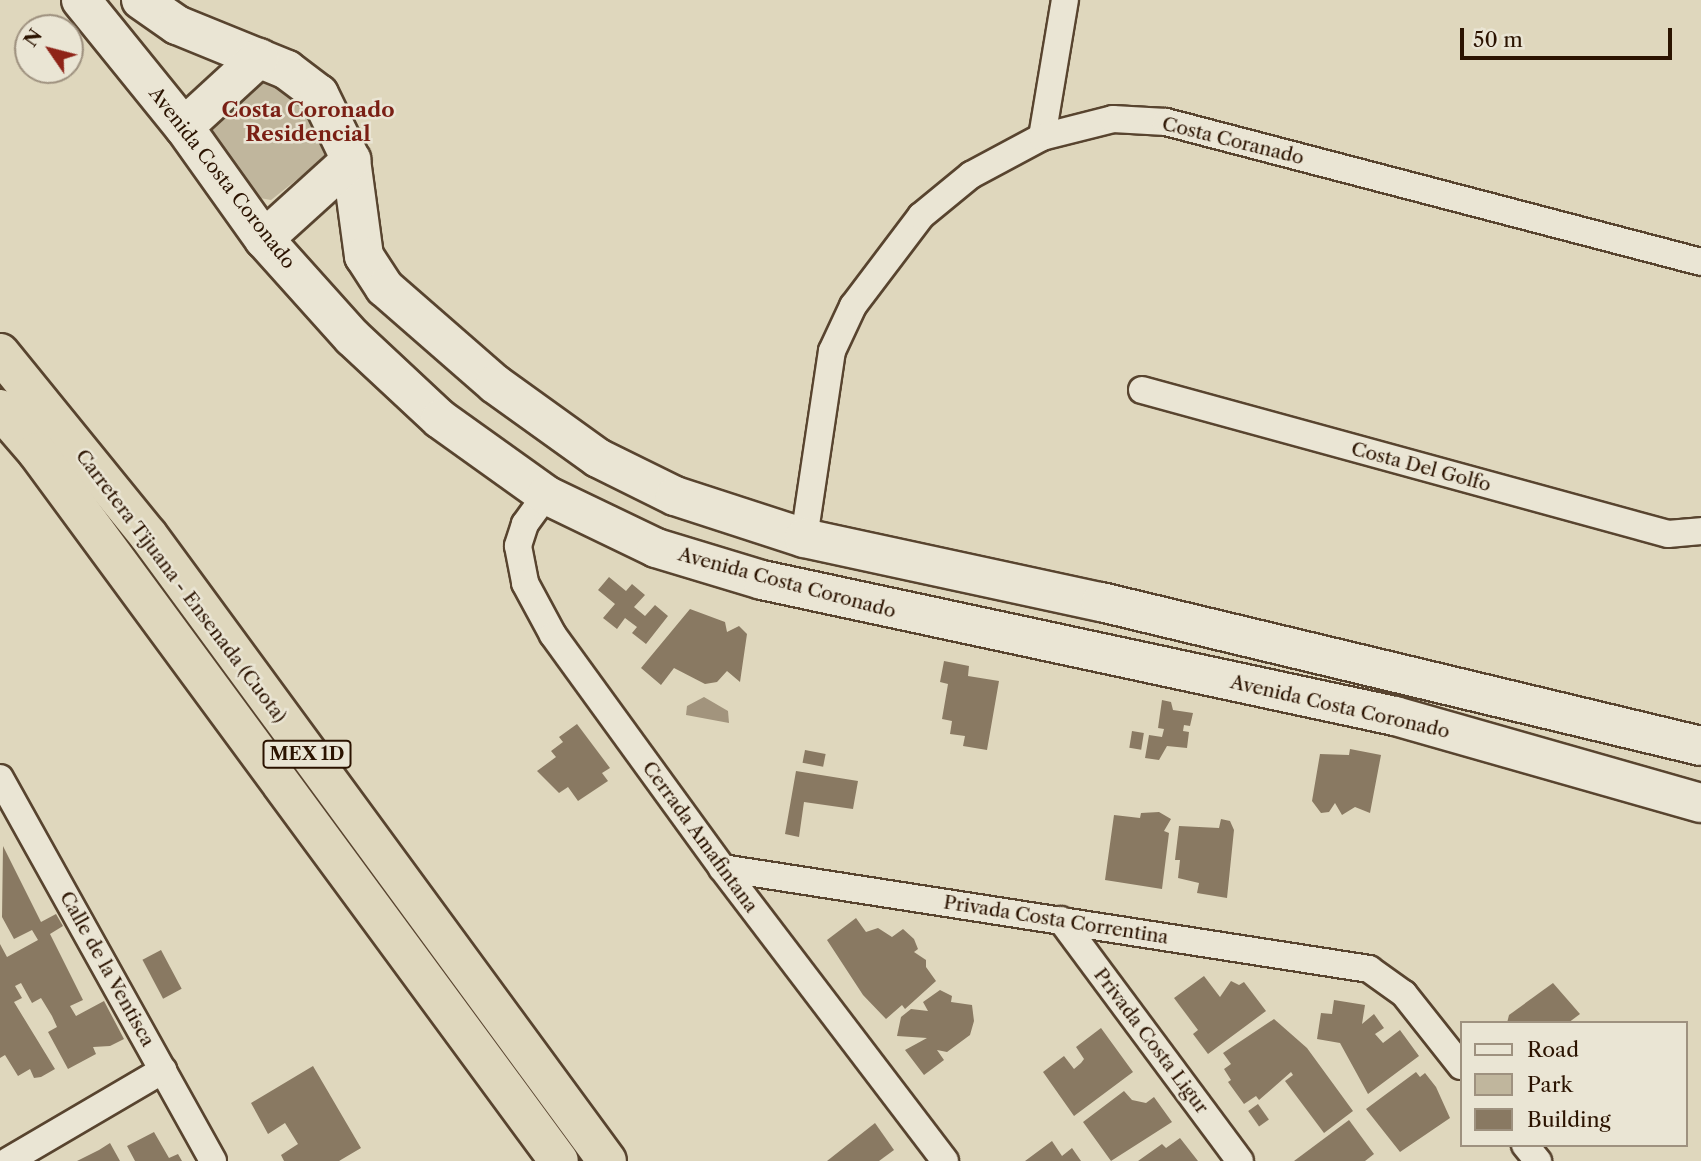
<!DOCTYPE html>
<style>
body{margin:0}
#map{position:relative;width:1701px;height:1161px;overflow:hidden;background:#dfd7bd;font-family:"Libre Caslon Text",serif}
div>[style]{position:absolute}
.green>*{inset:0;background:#c0b69d}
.water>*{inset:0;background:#a2947d}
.building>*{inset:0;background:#897962;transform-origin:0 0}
.roads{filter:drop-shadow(2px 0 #58442f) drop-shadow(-2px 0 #58442f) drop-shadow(0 2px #58442f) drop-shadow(0 -2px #58442f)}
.street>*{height:26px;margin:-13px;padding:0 13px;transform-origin:13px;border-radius:13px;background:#eae5d4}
.secondary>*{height:38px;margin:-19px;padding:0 19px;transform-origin:19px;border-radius:19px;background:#eae5d4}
.highway>*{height:38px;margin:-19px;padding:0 19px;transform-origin:19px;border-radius:19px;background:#dfd7bd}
span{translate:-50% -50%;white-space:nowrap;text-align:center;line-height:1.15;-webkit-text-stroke:5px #eae5d4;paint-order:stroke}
.shield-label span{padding:2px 5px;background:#eae5d4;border:2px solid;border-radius:5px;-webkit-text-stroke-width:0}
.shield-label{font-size:18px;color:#2b1300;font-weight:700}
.street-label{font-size:19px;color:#2b1300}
.neighbourhood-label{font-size:21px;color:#7a1f14;font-weight:700}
.legend{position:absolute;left:1460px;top:1021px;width:228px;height:126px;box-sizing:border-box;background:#eae5d4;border:2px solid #9e917f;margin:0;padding:9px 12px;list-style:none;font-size:21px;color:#2b1300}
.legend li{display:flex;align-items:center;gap:14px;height:35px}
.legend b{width:35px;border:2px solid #9e917f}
.north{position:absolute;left:14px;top:14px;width:70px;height:70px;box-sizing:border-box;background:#eae5d4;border:2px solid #9e917f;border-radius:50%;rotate:305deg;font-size:19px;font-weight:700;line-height:28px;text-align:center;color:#2b1300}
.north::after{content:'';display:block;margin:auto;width:24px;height:32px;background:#8f2418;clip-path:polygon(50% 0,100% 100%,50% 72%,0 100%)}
.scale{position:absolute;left:1460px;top:28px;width:212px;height:32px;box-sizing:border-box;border:4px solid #2b1300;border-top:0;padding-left:9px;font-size:21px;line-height:24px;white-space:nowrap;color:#2b1300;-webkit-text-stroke:5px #eae5d4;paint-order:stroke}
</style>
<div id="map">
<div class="green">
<div style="clip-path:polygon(266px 80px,278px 84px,312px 115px,328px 155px,271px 200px,260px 198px,210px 140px,209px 126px)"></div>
</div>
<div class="water">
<div style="clip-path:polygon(704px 697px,728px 711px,729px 723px,686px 715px,687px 706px)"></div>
</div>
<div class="building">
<div style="clip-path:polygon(609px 577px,626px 591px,632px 584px,645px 595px,634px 607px,645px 616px,655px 605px,668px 616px,646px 644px,632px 633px,637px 627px,625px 618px,617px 629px,603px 618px,615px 604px,598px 590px)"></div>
<div style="clip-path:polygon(690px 609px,725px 622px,727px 632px,739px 626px,747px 634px,740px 682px,727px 671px,717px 682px,705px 684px,674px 668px,661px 685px,641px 668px)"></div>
<div style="clip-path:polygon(944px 661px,969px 666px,968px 676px,999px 681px,987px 750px,963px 746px,965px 736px,950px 734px,952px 721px,942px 719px,948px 684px,940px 682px)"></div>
<div style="clip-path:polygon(1162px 700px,1171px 702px,1173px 710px,1193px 713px,1190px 726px,1184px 725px,1183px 731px,1189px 732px,1187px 748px,1167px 746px,1159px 760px,1145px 758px,1149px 735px,1162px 737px,1164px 729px,1158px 728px)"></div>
<div style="clip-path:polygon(577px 724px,610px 768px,602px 773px,608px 781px,578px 801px,568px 787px,559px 793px,537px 771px,556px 757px,551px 751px,563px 742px,559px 737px)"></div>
<div style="left:1132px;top:731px;width:12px;height:17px;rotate:9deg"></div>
<div style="clip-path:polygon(1350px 749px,1381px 755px,1370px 813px,1355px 807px,1342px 815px,1335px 803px,1329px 812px,1321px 813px,1312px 801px,1320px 754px,1349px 755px)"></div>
<div style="left:805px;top:750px;width:21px;height:13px;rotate:11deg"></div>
<div style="clip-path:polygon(796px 771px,858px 781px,853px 809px,804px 802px,799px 837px,785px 834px)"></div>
<div style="clip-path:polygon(1141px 813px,1159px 812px,1171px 819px,1164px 831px,1169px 833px,1162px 889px,1105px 880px,1114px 815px,1140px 818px)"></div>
<div style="clip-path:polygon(1221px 819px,1230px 821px,1234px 830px,1227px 898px,1197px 893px,1199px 883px,1178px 878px,1180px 860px,1175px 860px,1179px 826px,1219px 828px)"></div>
<div style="clip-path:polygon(3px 846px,41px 922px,56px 914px,63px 926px,50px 934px,83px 1000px,70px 1006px,76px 1016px,104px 1001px,124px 1039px,110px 1046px,93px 1047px,96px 1054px,68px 1069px,48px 1032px,57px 1027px,52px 1016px,41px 998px,32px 1003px,21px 983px,15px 986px,22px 998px,14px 1002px,55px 1069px,41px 1077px,34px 1078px,30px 1069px,18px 1076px,5px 1055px,0 1058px,0 944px,7px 957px,38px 940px,32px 930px,14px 939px,2px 917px)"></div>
<div style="clip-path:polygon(856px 918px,866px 932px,878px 928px,892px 937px,903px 929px,914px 939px,918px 949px,914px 952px,926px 960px,926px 967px,936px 981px,905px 1009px,902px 1005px,886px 1019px,863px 995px,827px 940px)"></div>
<div style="left:161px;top:950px;width:44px;height:21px;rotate:62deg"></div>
<div style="clip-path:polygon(1204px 976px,1220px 997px,1231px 981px,1239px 985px,1244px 982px,1266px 1011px,1208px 1054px,1193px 1034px,1198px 1030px,1174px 998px)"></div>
<div style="clip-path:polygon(1553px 983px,1580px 1014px,1568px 1023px,1507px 1023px,1509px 1015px)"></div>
<div style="clip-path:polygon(940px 990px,952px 996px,951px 1002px,972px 1005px,974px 1021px,970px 1035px,947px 1052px,937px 1050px,944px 1060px,924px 1075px,905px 1050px,927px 1038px,897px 1036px,901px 1017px,911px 1009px,928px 1011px,923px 1002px)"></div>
<div style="clip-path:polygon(1334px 1000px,1365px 1005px,1362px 1024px,1374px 1014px,1384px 1028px,1375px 1034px,1383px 1043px,1400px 1030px,1419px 1056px,1368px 1094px,1340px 1043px,1317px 1039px,1321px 1013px,1332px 1014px)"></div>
<div style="clip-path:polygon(1274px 1019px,1307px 1048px,1353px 1111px,1324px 1133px,1285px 1081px,1293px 1075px,1291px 1072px,1259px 1100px,1256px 1096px,1244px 1104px,1228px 1082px,1231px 1080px,1224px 1069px,1231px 1064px,1223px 1053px)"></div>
<div style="clip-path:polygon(1101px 1028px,1133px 1072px,1074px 1116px,1043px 1072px,1064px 1056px,1074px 1069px,1081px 1063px,1084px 1059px,1076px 1047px)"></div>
<div style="clip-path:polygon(313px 1066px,361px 1148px,339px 1161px,284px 1161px,281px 1155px,298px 1144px,285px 1123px,268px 1134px,251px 1103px)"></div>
<div style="clip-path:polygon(1416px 1072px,1420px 1077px,1425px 1073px,1436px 1087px,1450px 1118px,1400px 1152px,1366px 1109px)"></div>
<div style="clip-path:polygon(1124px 1091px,1132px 1100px,1146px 1103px,1154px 1097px,1172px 1122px,1111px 1161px,1083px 1122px)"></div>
<div style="left:1258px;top:1104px;width:19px;height:12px;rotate:55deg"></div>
<div style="clip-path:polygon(1349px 1120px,1374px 1154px,1365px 1161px,1294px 1161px)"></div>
<div style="clip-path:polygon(875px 1123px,894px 1150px,879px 1161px,827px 1161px)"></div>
<div style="clip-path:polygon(154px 1132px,169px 1158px,178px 1154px,182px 1161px,135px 1161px,127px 1146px)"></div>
<div style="clip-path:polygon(1180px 1138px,1198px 1161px,1138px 1161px,1162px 1144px,1166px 1148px)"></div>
<div style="clip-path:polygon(1052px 1141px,1062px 1156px,1072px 1148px,1081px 1161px,1025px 1161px)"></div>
<div style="clip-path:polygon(110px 1143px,120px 1161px,77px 1161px,99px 1150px)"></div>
</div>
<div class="roads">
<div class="street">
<div style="left:1042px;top:137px;width:139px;rotate:-80.5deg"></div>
<div style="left:1142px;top:390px;width:545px;rotate:15.31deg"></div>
<div style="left:1668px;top:534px;width:33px;rotate:-5deg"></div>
<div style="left:546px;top:495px;width:36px;rotate:126deg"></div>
<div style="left:525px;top:524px;width:23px;rotate:108deg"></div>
<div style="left:518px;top:546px;width:38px;rotate:79deg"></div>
<div style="left:525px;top:583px;width:59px;rotate:61.7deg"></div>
<div style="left:553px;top:635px;width:288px;rotate:54deg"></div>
<div style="left:722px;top:868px;width:368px;rotate:52.7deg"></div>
<div style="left:804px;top:538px;width:189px;rotate:-81.5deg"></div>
<div style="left:832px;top:351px;width:50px;rotate:-65deg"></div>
<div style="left:853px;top:306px;width:113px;rotate:-52.9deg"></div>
<div style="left:921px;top:216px;width:65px;rotate:-39.4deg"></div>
<div style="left:971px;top:175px;width:81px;rotate:-28.2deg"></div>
<div style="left:1042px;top:137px;width:73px;rotate:-14.2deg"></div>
<div style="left:1113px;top:119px;width:53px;rotate:3.2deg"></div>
<div style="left:1166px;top:122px;width:553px;rotate:14.66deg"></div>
<div style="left:0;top:778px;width:438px;rotate:60.9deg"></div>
<div style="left:722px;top:868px;width:655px;rotate:8.87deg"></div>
<div style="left:1369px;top:969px;width:43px;rotate:35.5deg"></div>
<div style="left:1404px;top:994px;width:92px;rotate:51.6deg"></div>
<div style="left:1061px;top:920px;width:300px;rotate:53.4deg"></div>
<div style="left:1525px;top:1145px;width:21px;rotate:51deg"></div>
<div style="left:8px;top:1161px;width:180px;rotate:-30.4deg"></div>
</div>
<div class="secondary">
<div style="left:81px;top:0;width:164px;rotate:51deg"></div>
<div style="left:184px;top:127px;width:138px;rotate:54.5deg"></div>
<div style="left:264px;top:239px;width:132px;rotate:48.1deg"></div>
<div style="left:352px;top:337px;width:120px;rotate:43deg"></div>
<div style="left:440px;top:419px;width:130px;rotate:35.6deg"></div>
<div style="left:546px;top:495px;width:122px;rotate:25.7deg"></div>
<div style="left:656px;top:548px;width:111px;rotate:16.8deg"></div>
<div style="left:762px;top:580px;width:647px;rotate:12.13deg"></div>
<div style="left:1395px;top:716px;width:318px;rotate:15.9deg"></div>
<div style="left:141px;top:0;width:44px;rotate:34.8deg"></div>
<div style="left:177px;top:25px;width:119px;rotate:22.2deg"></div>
<div style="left:287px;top:70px;width:40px;rotate:37deg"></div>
<div style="left:319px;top:94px;width:73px;rotate:64.1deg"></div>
<div style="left:351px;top:160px;width:97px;rotate:82.3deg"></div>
<div style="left:364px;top:256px;width:38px;rotate:57deg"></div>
<div style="left:385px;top:288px;width:146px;rotate:41.1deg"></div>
<div style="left:495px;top:384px;width:127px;rotate:35.7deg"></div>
<div style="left:598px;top:458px;width:86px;rotate:26.3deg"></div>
<div style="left:675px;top:496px;width:136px;rotate:18deg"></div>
<div style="left:804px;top:538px;width:304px;rotate:12.2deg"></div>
<div style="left:1101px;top:602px;width:617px;rotate:13.5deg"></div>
<div style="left:184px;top:127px;width:102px;rotate:-42.6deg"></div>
<div style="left:264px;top:239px;width:118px;rotate:-42.2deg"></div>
</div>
<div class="highway">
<div style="left:0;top:353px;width:235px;rotate:50.9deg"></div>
<div style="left:148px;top:535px;width:776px;rotate:53.75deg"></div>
<div style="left:0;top:409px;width:57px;rotate:49.3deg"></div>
<div style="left:37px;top:452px;width:880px;rotate:53.64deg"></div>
</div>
</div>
<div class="shield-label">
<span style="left:307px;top:754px">MEX 1D</span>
</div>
<div class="street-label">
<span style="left:1233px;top:141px;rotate:14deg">Costa Coranado</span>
<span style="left:222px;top:178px;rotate:52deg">Avenida Costa Coronado</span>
<span style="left:1421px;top:467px;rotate:15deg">Costa Del Golfo</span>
<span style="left:787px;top:583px;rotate:15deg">Avenida Costa Coronado</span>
<span style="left:181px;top:586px;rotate:53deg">Carretera Tijuana - Ensenada (Cuota)</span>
<span style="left:1340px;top:707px;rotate:13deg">Avenida Costa Coronado</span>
<span style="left:700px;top:837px;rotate:54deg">Cerrada Amafintana</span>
<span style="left:1056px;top:920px;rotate:9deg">Privada Costa Correntina</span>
<span style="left:107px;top:969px;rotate:61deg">Calle de la Ventisca</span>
<span style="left:1151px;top:1041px;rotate:53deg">Privada Costa Ligur</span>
</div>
<div class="neighbourhood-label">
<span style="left:308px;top:122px">Costa Coronado<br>Residencial</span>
</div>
<ul class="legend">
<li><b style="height:9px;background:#eae5d4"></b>Road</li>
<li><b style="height:19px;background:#c0b69d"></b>Park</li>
<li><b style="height:19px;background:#897962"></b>Building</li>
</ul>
<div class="north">N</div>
<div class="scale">50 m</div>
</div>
